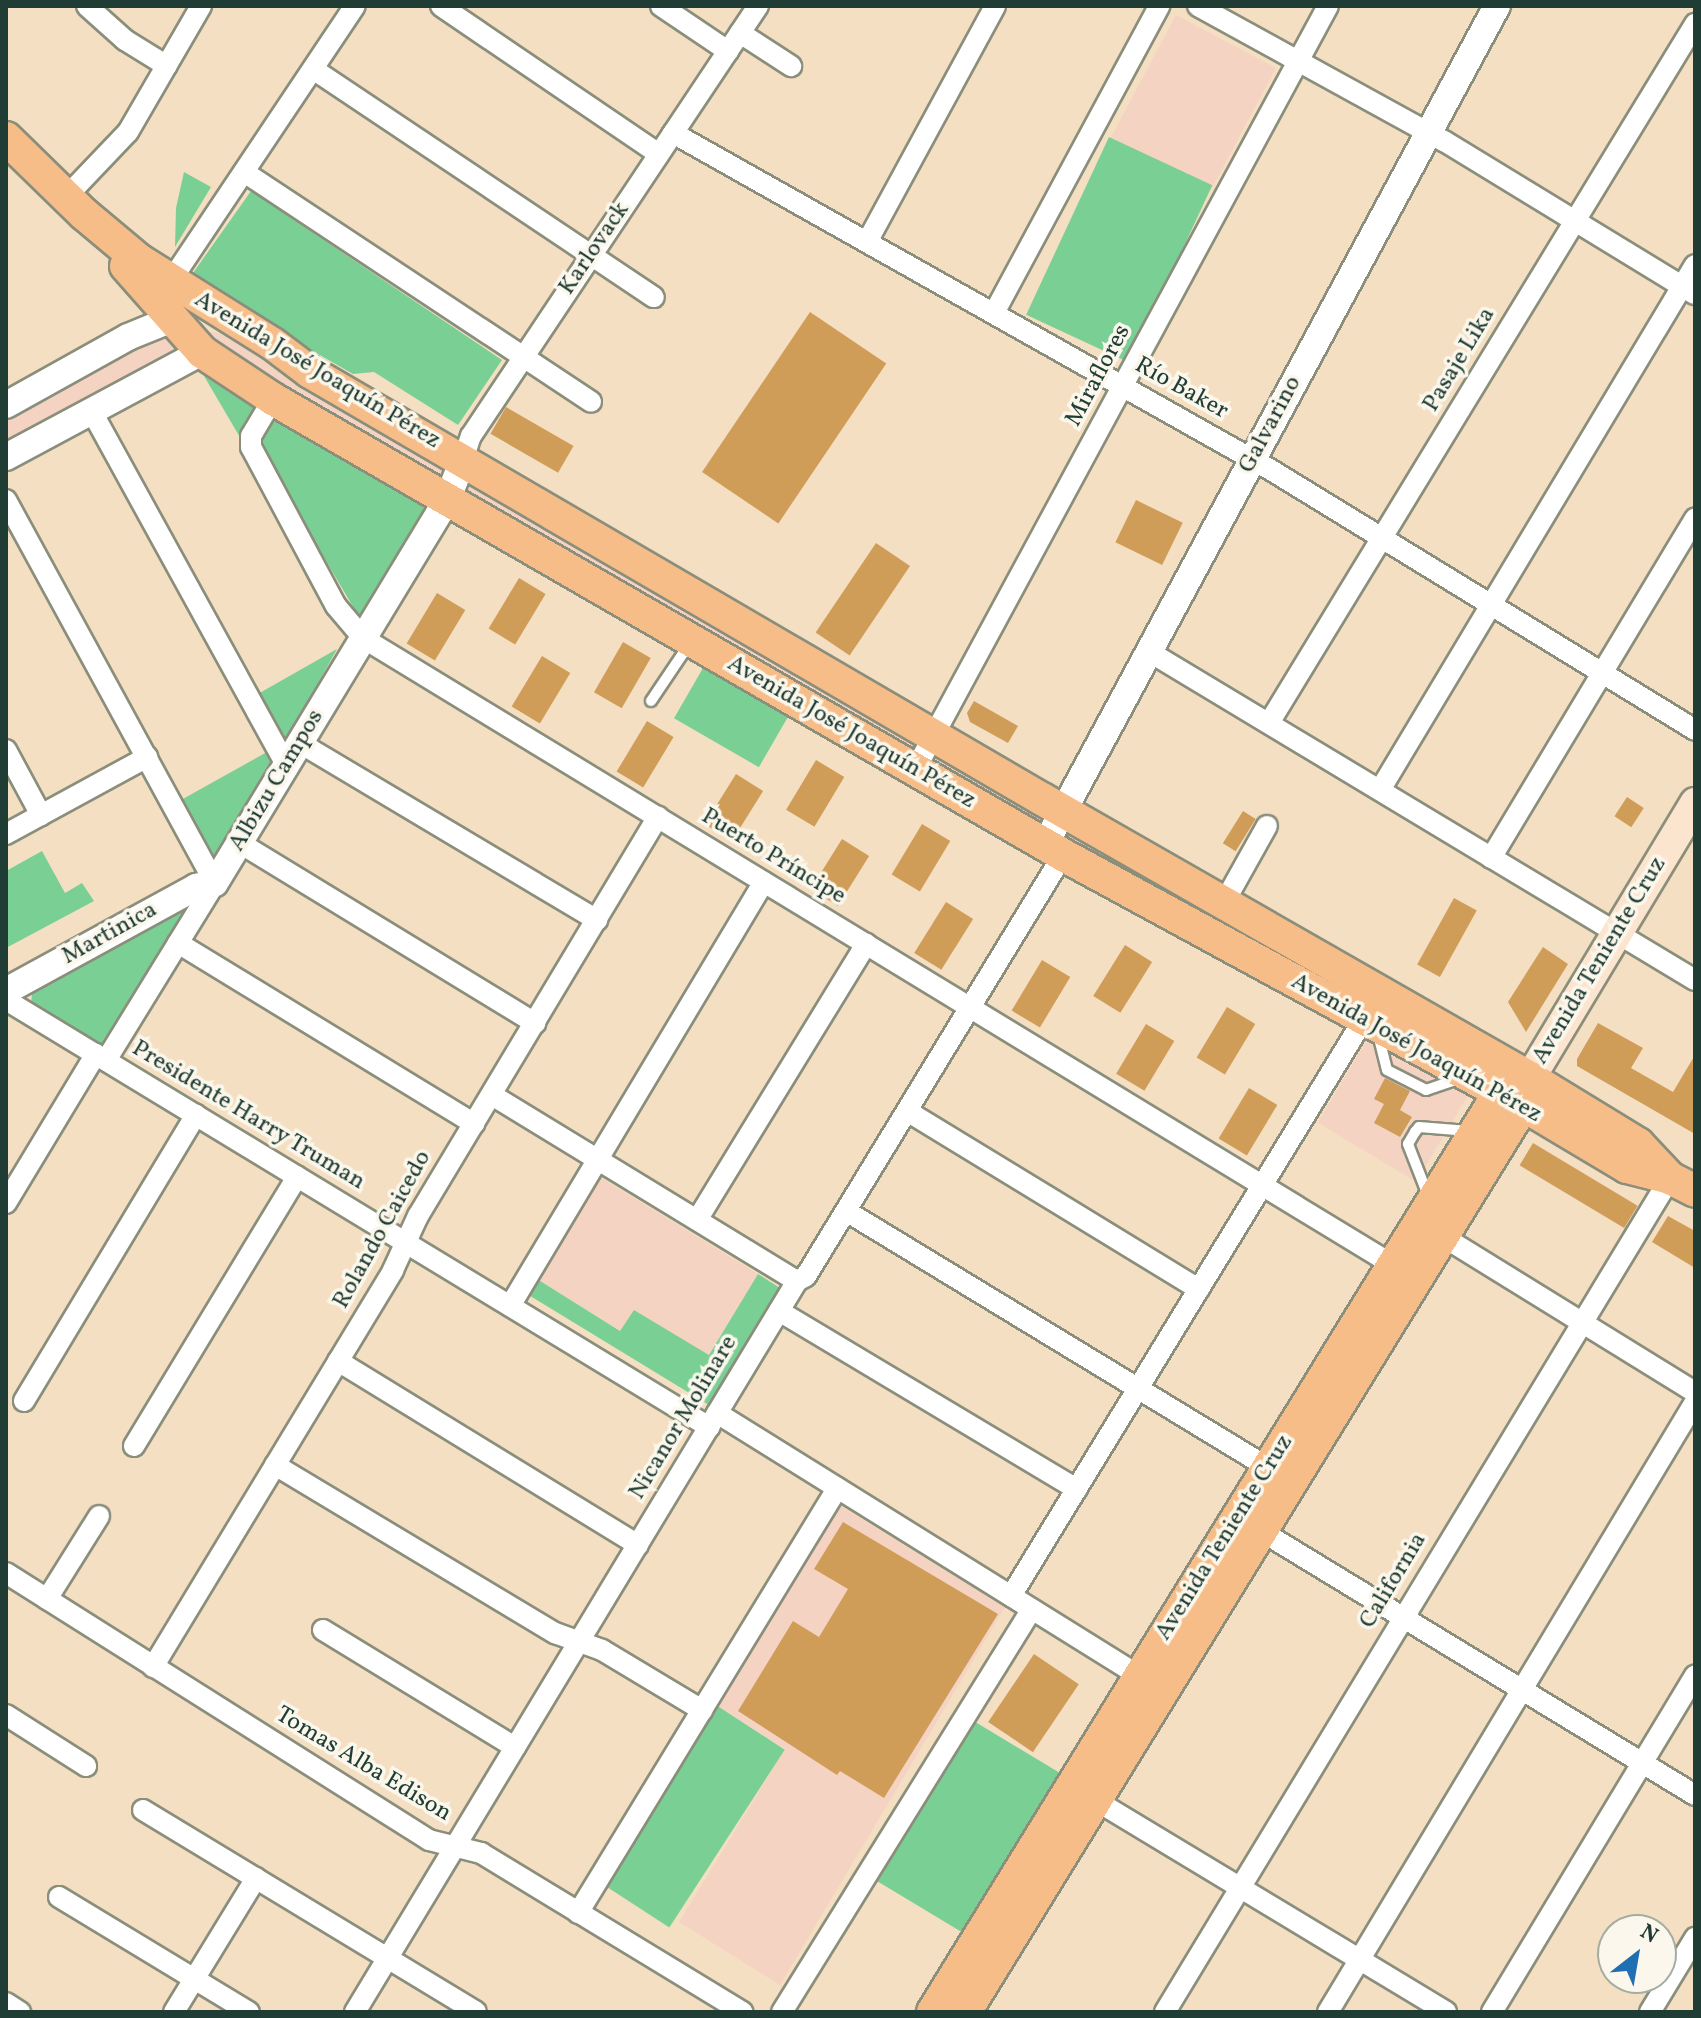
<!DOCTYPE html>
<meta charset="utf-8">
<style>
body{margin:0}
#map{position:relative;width:1701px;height:2018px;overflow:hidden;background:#f4dfc2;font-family:Vollkorn,serif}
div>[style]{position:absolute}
.built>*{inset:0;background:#f5d3c2;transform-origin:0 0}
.green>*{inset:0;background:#7ad094;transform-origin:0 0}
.building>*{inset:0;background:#d09d59;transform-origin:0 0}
.roads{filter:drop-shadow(2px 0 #8a8e7b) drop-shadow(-2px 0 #8a8e7b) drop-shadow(0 2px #8a8e7b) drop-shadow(0 -2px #8a8e7b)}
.service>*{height:10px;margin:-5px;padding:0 5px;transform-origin:5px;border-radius:5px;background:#fff}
.minor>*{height:20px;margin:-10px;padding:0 10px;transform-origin:10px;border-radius:10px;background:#fff}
.tertiary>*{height:26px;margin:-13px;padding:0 13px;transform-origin:13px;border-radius:13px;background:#fff}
.secondary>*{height:30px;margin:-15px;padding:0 15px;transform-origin:15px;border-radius:15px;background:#fce5cf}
.primary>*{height:32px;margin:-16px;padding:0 16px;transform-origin:16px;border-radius:16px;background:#f7bd88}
span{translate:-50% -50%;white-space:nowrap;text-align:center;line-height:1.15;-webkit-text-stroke:7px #fbf7ec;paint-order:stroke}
.street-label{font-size:24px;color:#1f3d34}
.frame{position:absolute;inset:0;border:8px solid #1f3d34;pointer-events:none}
.north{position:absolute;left:1597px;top:1914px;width:80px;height:80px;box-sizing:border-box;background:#fbf7ec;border:2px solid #a3ada2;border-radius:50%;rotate:31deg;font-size:22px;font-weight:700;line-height:32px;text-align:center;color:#1f3d34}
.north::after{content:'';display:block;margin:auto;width:28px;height:36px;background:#1f6fb2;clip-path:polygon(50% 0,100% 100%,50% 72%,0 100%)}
</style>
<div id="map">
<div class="built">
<div style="left:1176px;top:15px;width:113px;height:139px;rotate:28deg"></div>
<div style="clip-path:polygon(174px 327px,219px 333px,521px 503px,1369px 992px,1351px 1025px,347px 448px,191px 366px,6px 465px,6px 420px)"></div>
<div style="left:1370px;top:1035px;width:115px;height:102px;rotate:31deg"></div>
<div style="clip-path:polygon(598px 1176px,758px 1274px,709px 1355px,634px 1310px,621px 1331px,537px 1279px)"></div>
<div style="clip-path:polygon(839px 1505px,1005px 1607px,780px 1985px,679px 1922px,785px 1749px,716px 1705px)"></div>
</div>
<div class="green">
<div style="left:1109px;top:137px;width:114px;height:196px;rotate:25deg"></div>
<div style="clip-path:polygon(184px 172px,211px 187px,175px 247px,176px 208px)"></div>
<div style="clip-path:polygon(251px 191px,502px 360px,458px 425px,374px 372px,353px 374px,188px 280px)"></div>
<div style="clip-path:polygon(204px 376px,261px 404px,241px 439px)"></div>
<div style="clip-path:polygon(273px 415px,430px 503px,362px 622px,256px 442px)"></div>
<div style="clip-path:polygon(337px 649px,285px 743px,256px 695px)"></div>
<div style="left:703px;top:668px;width:98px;height:58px;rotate:30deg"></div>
<div style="clip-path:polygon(267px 752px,275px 764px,215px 858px,181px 800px)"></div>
<div style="clip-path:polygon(42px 851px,65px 893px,82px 883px,94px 901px,6px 948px,6px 871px)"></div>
<div style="clip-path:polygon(186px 908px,101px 1047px,31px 1003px,33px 987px)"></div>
<div style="clip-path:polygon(758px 1274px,780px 1288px,709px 1405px,527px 1294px,537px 1279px,620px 1331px,634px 1310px,709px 1355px)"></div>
<div style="left:716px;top:1705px;width:82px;height:212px;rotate:33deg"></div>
<div style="left:967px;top:1717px;width:109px;height:187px;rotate:31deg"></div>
</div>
<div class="building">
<div style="left:810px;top:312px;width:92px;height:193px;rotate:34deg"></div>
<div style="left:506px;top:407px;width:78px;height:31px;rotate:30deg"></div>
<div style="left:1136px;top:500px;width:52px;height:47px;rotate:26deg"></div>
<div style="left:876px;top:543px;width:41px;height:108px;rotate:34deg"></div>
<div style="left:519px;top:578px;width:31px;height:59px;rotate:31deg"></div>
<div style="left:437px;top:593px;width:33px;height:59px;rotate:31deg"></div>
<div style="left:623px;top:642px;width:32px;height:58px;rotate:30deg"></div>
<div style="left:542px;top:656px;width:33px;height:59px;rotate:31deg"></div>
<div style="clip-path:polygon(974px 701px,1018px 726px,1008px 743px,970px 722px,967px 713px)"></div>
<div style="left:647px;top:721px;width:31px;height:59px;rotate:31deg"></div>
<div style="left:816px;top:760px;width:33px;height:58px;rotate:31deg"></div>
<div style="left:736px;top:774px;width:32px;height:59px;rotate:32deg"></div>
<div style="left:1627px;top:797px;width:20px;height:23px;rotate:33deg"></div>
<div style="left:1243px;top:811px;width:15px;height:38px;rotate:32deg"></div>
<div style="left:922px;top:824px;width:33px;height:59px;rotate:31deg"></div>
<div style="left:842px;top:839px;width:32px;height:59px;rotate:32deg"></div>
<div style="left:1454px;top:898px;width:26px;height:76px;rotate:29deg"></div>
<div style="left:946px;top:902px;width:32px;height:60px;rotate:32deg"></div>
<div style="left:1125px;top:945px;width:32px;height:60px;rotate:32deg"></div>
<div style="clip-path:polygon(1543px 947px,1568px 964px,1526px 1032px,1508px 1002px)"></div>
<div style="left:1042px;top:960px;width:33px;height:59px;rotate:31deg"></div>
<div style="left:1227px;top:1007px;width:33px;height:59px;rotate:31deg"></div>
<div style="clip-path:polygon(1598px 1023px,1643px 1048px,1631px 1068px,1673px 1092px,1695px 1055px,1695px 1134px,1577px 1066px,1577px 1059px)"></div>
<div style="left:1146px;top:1024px;width:33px;height:58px;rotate:31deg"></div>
<div style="clip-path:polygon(1385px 1078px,1410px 1091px,1400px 1110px,1412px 1117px,1400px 1137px,1374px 1123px,1384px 1104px,1374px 1099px)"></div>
<div style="left:1249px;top:1088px;width:33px;height:59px;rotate:31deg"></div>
<div style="left:1533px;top:1143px;width:122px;height:26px;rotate:31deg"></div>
<div style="clip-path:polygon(1668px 1216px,1695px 1231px,1695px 1268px,1652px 1242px)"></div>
<div style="clip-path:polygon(843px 1522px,998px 1614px,884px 1798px,840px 1771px,837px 1775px,738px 1711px,793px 1621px,819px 1637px,848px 1589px,814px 1569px)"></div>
<div style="left:1034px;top:1654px;width:54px;height:82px;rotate:34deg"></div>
</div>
<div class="roads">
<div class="service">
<div style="left:651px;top:701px;width:70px;rotate:-56.1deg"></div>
<div style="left:1378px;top:1034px;width:37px;rotate:76deg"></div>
<div style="left:1387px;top:1070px;width:44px;rotate:27.1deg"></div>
<div style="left:1426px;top:1090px;width:34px;rotate:-19deg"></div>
<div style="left:1429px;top:1198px;width:58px;rotate:-111.3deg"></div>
<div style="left:1408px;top:1144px;width:14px;rotate:-60deg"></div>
<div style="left:1415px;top:1132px;width:6px;rotate:-51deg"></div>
<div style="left:1419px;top:1127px;width:50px;rotate:4.6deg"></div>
</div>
<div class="minor">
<div style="left:87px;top:6px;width:51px;rotate:41.8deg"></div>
<div style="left:125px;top:40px;width:49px;rotate:31.8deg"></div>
<div style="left:441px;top:6px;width:263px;rotate:34.2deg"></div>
<div style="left:661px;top:6px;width:81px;rotate:33.9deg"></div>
<div style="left:1198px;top:6px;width:281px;rotate:28.8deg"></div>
<div style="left:1444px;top:141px;width:294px;rotate:31.4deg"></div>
<div style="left:740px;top:33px;width:61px;rotate:32.9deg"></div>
<div style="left:313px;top:69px;width:410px;rotate:33.8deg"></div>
<div style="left:673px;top:133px;width:686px;rotate:29.4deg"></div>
<div style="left:1271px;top:470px;width:497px;rotate:31.5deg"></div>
<div style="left:244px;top:172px;width:416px;rotate:33.5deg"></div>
<div style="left:66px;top:197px;width:90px;rotate:-46.4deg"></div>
<div style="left:128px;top:132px;width:146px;rotate:-59.9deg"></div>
<div style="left:867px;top:242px;width:268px;rotate:-61.5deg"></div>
<div style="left:170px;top:282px;width:332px;rotate:-56.2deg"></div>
<div style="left:994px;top:313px;width:349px;rotate:-61.7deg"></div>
<div style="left:273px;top:399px;width:43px;rotate:120.7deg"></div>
<div style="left:251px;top:436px;width:11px;rotate:90deg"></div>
<div style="left:251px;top:447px;width:180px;rotate:61.9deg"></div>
<div style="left:336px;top:606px;width:42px;rotate:49.8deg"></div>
<div style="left:363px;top:638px;width:1206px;rotate:31.33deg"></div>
<div style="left:91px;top:410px;width:406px;rotate:61.2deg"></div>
<div style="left:463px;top:460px;width:25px;rotate:-72deg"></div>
<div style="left:471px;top:436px;width:517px;rotate:-56.28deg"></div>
<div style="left:6px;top:500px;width:436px;rotate:61.4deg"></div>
<div style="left:215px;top:883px;width:208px;rotate:121.6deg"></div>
<div style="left:1148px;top:651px;width:638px;rotate:31.03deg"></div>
<div style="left:1269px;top:723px;width:819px;rotate:-58.64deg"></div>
<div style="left:300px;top:743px;width:346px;rotate:30.8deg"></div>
<div style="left:6px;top:750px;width:74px;rotate:61.7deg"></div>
<div style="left:915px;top:770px;width:868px;rotate:-61.61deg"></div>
<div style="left:1380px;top:790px;width:612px;rotate:-59.04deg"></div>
<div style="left:6px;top:834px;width:161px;rotate:-28.6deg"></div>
<div style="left:240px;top:843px;width:346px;rotate:31.4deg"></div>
<div style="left:1491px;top:858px;width:396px;rotate:-59deg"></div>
<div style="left:1225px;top:901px;width:86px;rotate:-60.8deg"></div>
<div style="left:178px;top:943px;width:347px;rotate:31.4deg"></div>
<div style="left:6px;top:1000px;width:823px;rotate:31.27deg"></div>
<div style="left:492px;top:1095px;width:357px;rotate:31.4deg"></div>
<div style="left:907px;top:1111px;width:342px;rotate:31.4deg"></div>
<div style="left:6px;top:1203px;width:174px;rotate:-58.9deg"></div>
<div style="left:846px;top:1211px;width:504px;rotate:31.29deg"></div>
<div style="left:697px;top:1220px;width:324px;rotate:-58.5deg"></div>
<div style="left:1439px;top:1226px;width:10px;rotate:73deg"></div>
<div style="left:1442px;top:1236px;width:297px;rotate:31.7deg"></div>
<div style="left:510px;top:1306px;width:494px;rotate:-59.1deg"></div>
<div style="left:779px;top:1311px;width:347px;rotate:30.9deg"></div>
<div style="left:338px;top:1361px;width:352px;rotate:31.5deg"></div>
<div style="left:24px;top:1401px;width:334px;rotate:-59deg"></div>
<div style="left:717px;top:1413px;width:509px;rotate:31.91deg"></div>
<div style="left:134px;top:1446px;width:315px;rotate:-58.8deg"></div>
<div style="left:275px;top:1465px;width:327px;rotate:31deg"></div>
<div style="left:555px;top:1633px;width:50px;rotate:19.9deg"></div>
<div style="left:602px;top:1650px;width:117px;rotate:31deg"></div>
<div style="left:1261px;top:1531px;width:508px;rotate:31.31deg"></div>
<div style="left:6px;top:1573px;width:500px;rotate:32.26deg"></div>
<div style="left:429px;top:1840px;width:54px;rotate:14deg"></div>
<div style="left:481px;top:1853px;width:306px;rotate:31.3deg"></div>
<div style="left:1011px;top:1596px;width:688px;rotate:-58.55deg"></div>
<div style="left:47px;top:1599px;width:98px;rotate:-57.9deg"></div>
<div style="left:323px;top:1630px;width:225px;rotate:31.4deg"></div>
<div style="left:153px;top:1667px;width:464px;rotate:-58.8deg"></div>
<div style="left:393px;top:1270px;width:60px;rotate:-65.2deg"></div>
<div style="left:418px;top:1216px;width:466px;rotate:-59deg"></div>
<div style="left:6px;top:1715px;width:95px;rotate:32.5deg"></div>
<div style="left:1095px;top:1800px;width:410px;rotate:31.1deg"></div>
<div style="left:143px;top:1810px;width:389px;rotate:31.2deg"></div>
<div style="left:59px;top:1897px;width:222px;rotate:31.2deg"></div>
<div style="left:578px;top:1913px;width:498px;rotate:-58.6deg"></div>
<div style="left:6px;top:2003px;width:17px;rotate:33deg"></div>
<div style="left:174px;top:2012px;width:157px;rotate:-58.5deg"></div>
<div style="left:355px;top:2012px;width:854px;rotate:-58.84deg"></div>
<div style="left:797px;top:1281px;width:10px;rotate:-29deg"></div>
<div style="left:806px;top:1276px;width:493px;rotate:-58.6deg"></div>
<div style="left:782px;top:2012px;width:474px;rotate:-58.2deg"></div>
<div style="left:1165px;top:2012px;width:975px;rotate:-58.8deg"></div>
<div style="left:1328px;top:2012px;width:712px;rotate:-58.97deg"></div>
<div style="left:1492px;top:2012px;width:393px;rotate:-58.9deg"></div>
<div style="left:1650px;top:2012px;width:87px;rotate:-58.7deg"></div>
</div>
<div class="tertiary">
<div style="left:6px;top:405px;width:140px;rotate:-29.1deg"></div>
<div style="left:128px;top:337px;width:48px;rotate:-22.2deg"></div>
<div style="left:6px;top:457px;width:222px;rotate:-28.2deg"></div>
<div style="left:1045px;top:845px;width:953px;rotate:-61.69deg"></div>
<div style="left:6px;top:991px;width:217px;rotate:-28.7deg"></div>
<div style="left:196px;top:887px;width:19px;rotate:-12deg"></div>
<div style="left:215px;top:883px;width:448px;rotate:-58.8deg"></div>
<div style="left:447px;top:500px;width:43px;rotate:-68.2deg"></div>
</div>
<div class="secondary">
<div style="left:1530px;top:1078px;width:321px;rotate:-59deg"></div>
</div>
<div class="primary">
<div style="left:6px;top:138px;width:109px;rotate:44.3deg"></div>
<div style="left:84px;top:214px;width:72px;rotate:39.9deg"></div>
<div style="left:139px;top:260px;width:158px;rotate:32.1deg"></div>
<div style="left:273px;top:344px;width:46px;rotate:37.1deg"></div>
<div style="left:310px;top:372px;width:847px;rotate:30.26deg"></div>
<div style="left:1042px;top:799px;width:562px;rotate:29.76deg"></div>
<div style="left:1530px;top:1078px;width:127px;rotate:31.4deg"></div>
<div style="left:1638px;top:1144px;width:47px;rotate:46.7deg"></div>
<div style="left:126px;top:266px;width:115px;rotate:48.5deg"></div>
<div style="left:202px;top:352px;width:85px;rotate:33.5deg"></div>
<div style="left:273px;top:399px;width:912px;rotate:29.99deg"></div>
<div style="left:1063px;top:855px;width:524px;rotate:28.52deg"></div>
<div style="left:1523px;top:1105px;width:121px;rotate:30.8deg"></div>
<div style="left:1627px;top:1167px;width:44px;rotate:14.3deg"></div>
<div style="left:1670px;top:1178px;width:28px;rotate:27deg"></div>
<div style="left:933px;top:2012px;width:1077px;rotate:-58.36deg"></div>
<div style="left:1498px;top:1095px;width:21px;rotate:-28deg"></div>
<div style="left:965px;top:2012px;width:1047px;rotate:-58.39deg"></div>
<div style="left:1514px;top:1120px;width:38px;rotate:-68deg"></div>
</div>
</div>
<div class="street-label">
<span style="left:595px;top:249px;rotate:-56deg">Karlovack</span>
<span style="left:1460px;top:360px;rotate:-59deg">Pasaje Lika</span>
<span style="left:317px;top:371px;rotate:31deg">Avenida José Joaquín Pérez</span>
<span style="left:1099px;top:376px;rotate:-62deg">Miraflores</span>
<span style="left:1181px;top:389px;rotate:29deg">Río Baker</span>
<span style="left:1271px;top:425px;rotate:-62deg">Galvarino</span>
<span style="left:851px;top:733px;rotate:30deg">Avenida José Joaquín Pérez</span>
<span style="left:277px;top:781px;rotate:-59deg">Albizu Campos</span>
<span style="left:773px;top:857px;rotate:31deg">Puerto Príncipe</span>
<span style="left:110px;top:934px;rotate:-29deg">Martinica</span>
<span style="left:1600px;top:961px;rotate:-59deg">Avenida Teniente Cruz</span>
<span style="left:1416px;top:1049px;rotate:29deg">Avenida José Joaquín Pérez</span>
<span style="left:248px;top:1116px;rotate:31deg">Presidente Harry Truman</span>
<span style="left:383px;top:1230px;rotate:-61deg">Rolando Caicedo</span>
<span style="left:684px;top:1418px;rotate:-59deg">Nicanor Molinare</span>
<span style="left:1225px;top:1538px;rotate:-58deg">Avenida Teniente Cruz</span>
<span style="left:1394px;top:1581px;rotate:-59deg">California</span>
<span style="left:363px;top:1765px;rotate:31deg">Tomas Alba Edison</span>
</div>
<div class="frame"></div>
<div class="north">N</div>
</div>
